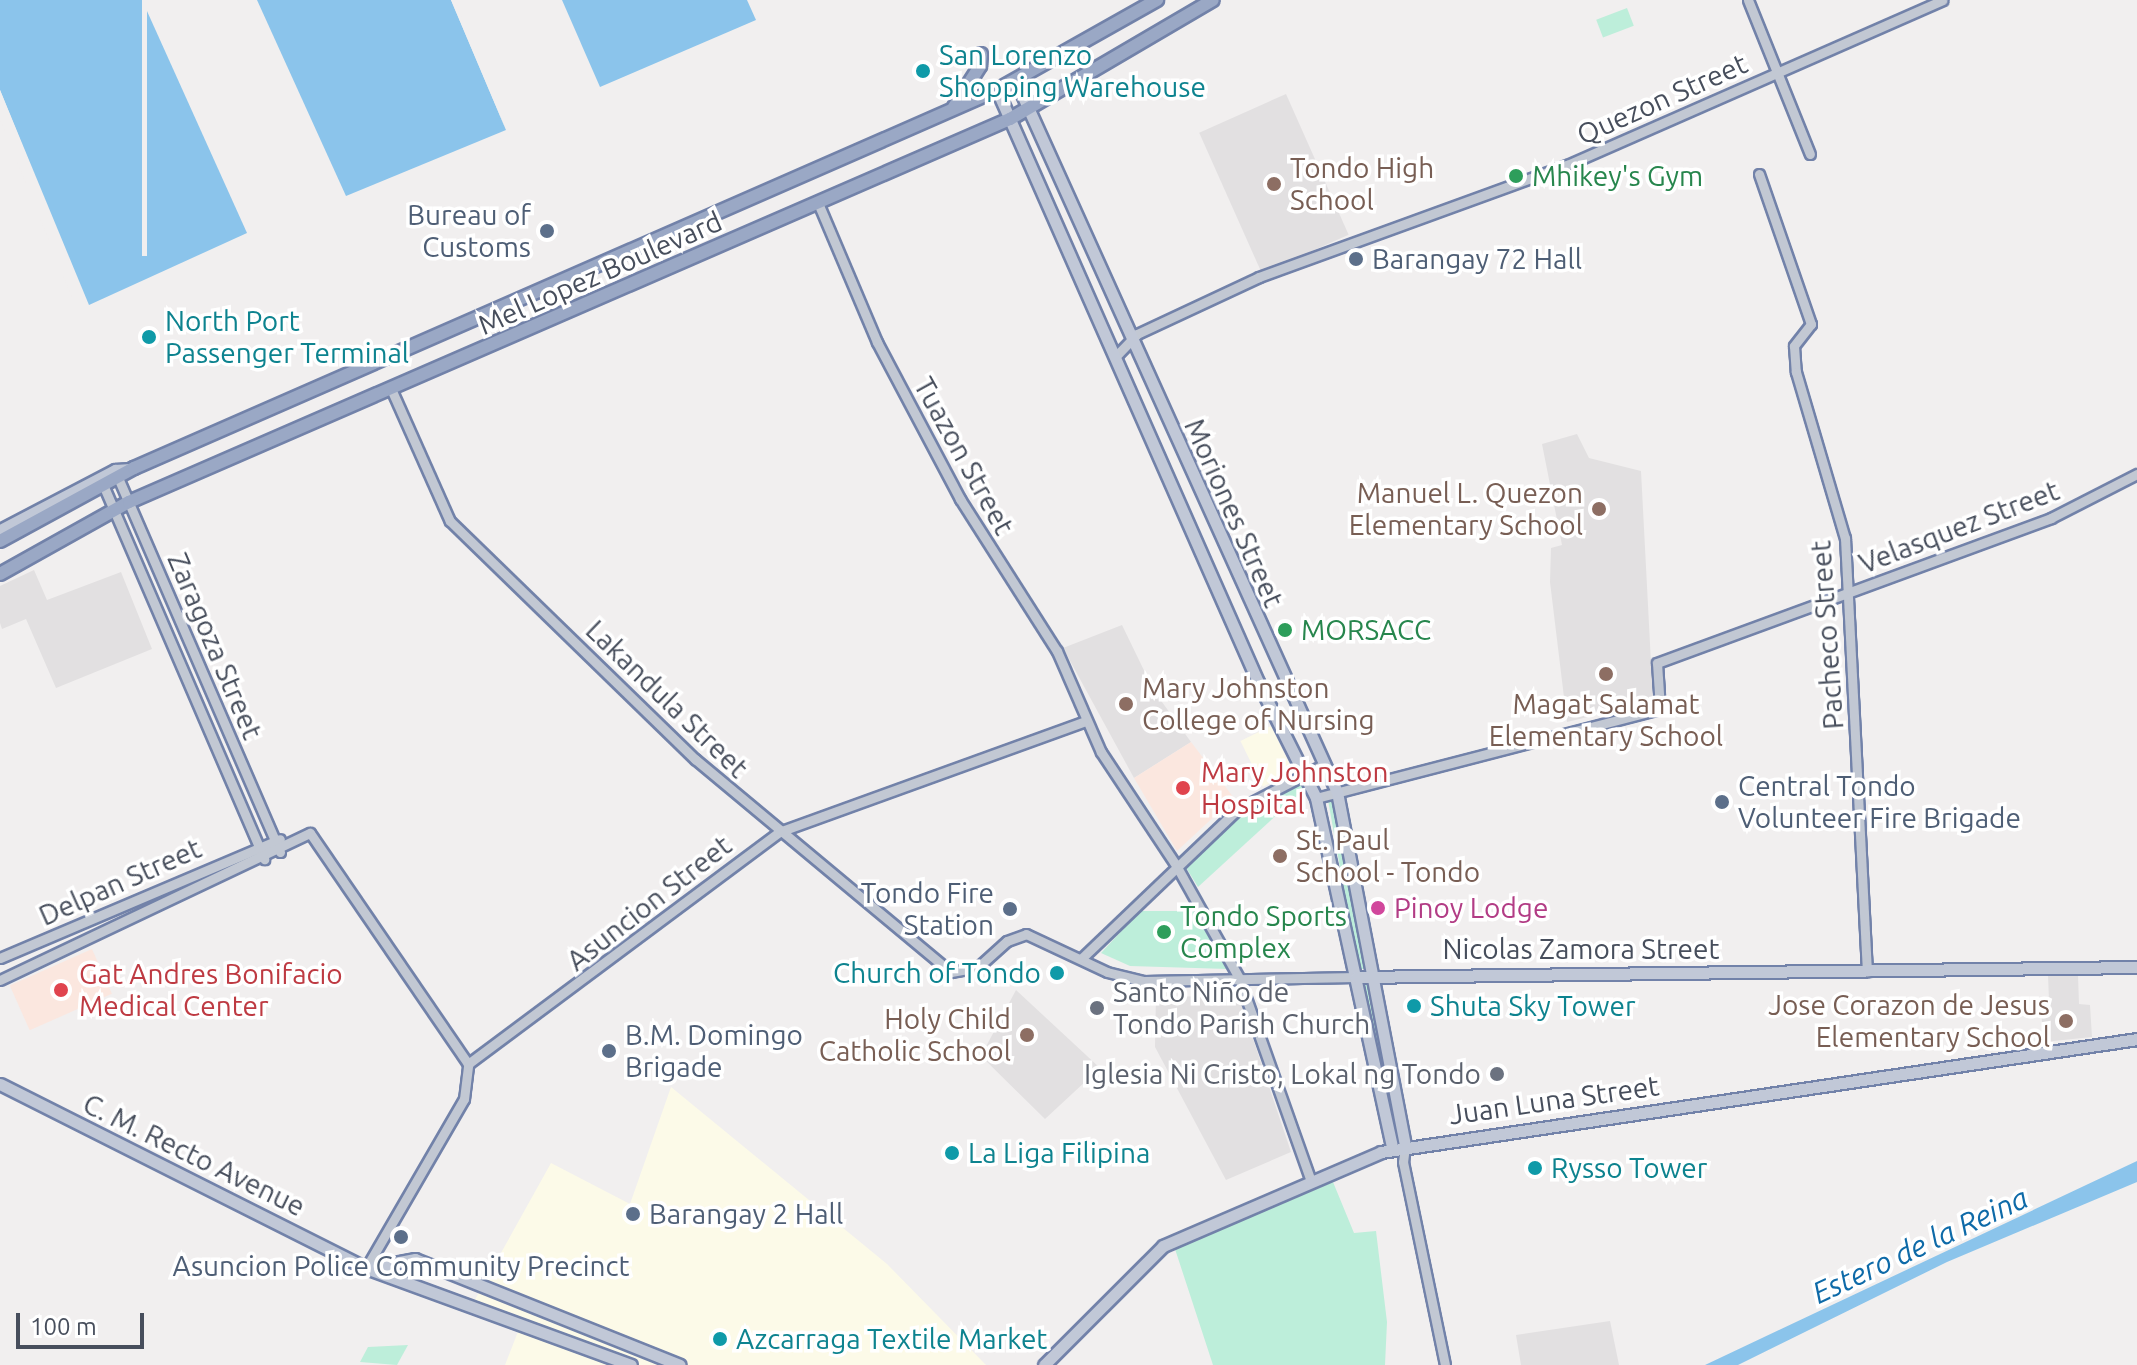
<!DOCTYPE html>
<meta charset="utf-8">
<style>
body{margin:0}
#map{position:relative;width:2137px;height:1365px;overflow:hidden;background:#f1efef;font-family:Ubuntu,sans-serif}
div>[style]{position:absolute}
.commercial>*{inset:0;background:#fcfae8;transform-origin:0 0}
.education>*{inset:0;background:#e2e0e1;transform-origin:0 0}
.medical>*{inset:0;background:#fbe7df;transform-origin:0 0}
.green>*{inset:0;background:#bdeeda;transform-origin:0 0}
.water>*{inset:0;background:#8bc4eb}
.pier>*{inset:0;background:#f1efef;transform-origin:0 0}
.roads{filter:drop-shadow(2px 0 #7282a9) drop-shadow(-2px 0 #7282a9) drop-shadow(0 2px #7282a9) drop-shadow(0 -2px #7282a9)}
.tertiary>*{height:9px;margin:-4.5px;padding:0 4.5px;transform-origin:4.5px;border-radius:4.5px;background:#c2c8d3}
.secondary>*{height:11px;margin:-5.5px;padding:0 5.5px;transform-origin:5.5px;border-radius:5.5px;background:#c1c8d7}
.trunk>*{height:12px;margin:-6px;padding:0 6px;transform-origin:6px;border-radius:6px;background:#9aa8c5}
.dots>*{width:22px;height:22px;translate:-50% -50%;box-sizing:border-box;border:4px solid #fff;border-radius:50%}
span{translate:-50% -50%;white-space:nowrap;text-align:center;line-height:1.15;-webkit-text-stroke:7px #fff;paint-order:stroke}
.culture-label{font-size:28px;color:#0d838f}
.left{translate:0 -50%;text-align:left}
.right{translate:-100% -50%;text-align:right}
.street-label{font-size:28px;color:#474e5c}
.education-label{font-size:28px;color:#785e54}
.leisure-label{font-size:28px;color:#27864d}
.service-label{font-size:28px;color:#4e5e75}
.health-label{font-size:28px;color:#be3a42}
.hotel-label{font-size:28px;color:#b23c85}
.worship-label{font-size:28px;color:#5b616d}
.water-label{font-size:30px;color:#0e6aa8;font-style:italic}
.scale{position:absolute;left:16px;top:1313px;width:128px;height:36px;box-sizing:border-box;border:4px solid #474e5c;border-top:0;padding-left:10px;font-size:24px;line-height:28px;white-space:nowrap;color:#474e5c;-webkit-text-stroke:6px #fff;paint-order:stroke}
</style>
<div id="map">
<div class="commercial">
<div style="left:1271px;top:726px;width:51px;height:34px;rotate:64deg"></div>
<div style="clip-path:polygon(671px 1087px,887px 1264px,986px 1365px,505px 1365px,521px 1324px,472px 1305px,551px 1163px,630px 1204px)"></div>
</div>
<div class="education">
<div style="left:1286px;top:94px;width:154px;height:95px;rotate:66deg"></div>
<div style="clip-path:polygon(1577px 434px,1589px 458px,1641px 471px,1653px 701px,1567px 722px,1550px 582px,1551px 548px,1562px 545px,1542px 444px)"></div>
<div style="clip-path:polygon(34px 570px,47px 600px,121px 572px,152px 649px,56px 688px,26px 619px,2px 629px,0 623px,0 586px)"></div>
<div style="clip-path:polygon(1122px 625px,1154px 691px,1191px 742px,1134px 778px,1063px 648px)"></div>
<div style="clip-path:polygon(2048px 975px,2078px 975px,2079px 1004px,2090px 1005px,2092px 1037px,2044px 1042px,2040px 1002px,2049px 1001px)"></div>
<div style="clip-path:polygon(1016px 990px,1100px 1068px,1045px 1119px,981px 1056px)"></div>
<div style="clip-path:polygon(1156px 996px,1239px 997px,1291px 1152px,1226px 1180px,1155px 1047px)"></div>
<div style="clip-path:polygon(1610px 1321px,1619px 1365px,1521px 1365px,1516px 1335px)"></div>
</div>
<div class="medical">
<div style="clip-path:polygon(1191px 742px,1234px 798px,1177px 851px,1134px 778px)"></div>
<div style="left:92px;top:949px;width:49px;height:90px;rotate:66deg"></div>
</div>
<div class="green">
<div style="left:1627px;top:8px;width:19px;height:33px;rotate:69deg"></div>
<div style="clip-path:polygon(1302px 780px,1306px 788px,1198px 887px,1185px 866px,1236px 818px)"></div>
<div style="clip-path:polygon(1328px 800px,1335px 802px,1369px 969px,1358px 969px)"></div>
<div style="clip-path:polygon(1140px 911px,1196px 911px,1228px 969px,1130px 966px,1101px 953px)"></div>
<div style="clip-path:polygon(1360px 981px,1371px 981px,1397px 1132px,1392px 1130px)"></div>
<div style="clip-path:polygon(1333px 1182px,1354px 1233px,1376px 1231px,1387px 1322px,1385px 1365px,1213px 1365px,1175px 1249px)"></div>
<div style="clip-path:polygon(408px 1345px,397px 1365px,360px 1362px,368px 1347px)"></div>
</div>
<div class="water">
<div style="clip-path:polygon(0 0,142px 0,247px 233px,89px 305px,0 90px)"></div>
<div style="clip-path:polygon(257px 0,451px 0,506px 130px,346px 196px)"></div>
<div style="clip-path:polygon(562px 0,747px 0,756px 20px,600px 87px)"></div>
<div style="clip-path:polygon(2137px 1161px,2137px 1182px,1947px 1262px,1738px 1365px,1705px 1365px)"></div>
</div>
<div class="pier">
<div style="left:142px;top:0;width:5px;height:256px"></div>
<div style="left:253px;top:0;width:4px;height:216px"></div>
<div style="clip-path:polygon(451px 0,455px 0,506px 130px)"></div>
<div style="left:0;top:90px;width:233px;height:11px;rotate:68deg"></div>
</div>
<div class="roads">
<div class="tertiary">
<div style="left:1748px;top:0;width:166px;rotate:68.1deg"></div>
<div style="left:1759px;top:174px;width:159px;rotate:70.9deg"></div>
<div style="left:1811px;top:324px;width:28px;rotate:128deg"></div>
<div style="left:1794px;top:346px;width:26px;rotate:86deg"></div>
<div style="left:1796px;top:372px;width:173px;rotate:73.6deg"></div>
<div style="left:1845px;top:538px;width:434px;rotate:87.1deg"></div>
<div style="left:818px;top:203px;width:151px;rotate:67deg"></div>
<div style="left:877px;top:342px;width:178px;rotate:62.1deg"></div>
<div style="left:960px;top:499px;width:180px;rotate:57.5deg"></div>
<div style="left:1057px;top:651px;width:110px;rotate:66.5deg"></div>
<div style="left:1101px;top:752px;width:138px;rotate:56.5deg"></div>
<div style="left:1177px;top:867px;width:127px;rotate:60.8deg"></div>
<div style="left:1239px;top:978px;width:213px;rotate:70.5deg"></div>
<div style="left:1115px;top:357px;width:32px;rotate:-46deg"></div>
<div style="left:1137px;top:334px;width:135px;rotate:-25deg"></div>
<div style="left:1259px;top:277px;width:328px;rotate:-20deg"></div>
<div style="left:1567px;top:165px;width:410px;rotate:-23.7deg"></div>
<div style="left:392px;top:391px;width:142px;rotate:66deg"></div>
<div style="left:450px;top:521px;width:342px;rotate:44.2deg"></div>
<div style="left:695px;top:759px;width:333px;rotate:39.8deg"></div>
<div style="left:951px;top:972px;width:27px;rotate:-10deg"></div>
<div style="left:978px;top:967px;width:39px;rotate:-42deg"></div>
<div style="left:1007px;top:941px;width:20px;rotate:-20deg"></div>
<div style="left:1026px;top:934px;width:89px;rotate:25.1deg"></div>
<div style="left:1107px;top:972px;width:38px;rotate:14deg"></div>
<div style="left:1144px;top:981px;width:212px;rotate:-1.1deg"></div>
<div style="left:116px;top:473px;width:413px;rotate:66.6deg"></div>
<div style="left:101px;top:480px;width:413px;rotate:66.7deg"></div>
<div style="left:1316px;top:798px;width:355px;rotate:-14.5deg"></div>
<div style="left:1660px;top:709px;width:46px;rotate:-93.7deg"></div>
<div style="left:1657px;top:663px;width:420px;rotate:-20.2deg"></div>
<div style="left:2051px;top:518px;width:97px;rotate:-27.1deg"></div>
<div style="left:0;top:958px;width:304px;rotate:-23deg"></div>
<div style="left:1082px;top:958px;width:214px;rotate:-43.7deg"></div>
<div style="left:1237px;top:810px;width:97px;rotate:-27.6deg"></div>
<div style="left:0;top:980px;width:343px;rotate:-25.4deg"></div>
<div style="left:310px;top:833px;width:280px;rotate:55.6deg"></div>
<div style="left:1405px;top:1146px;width:16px;rotate:97deg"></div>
<div style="left:1403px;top:1162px;width:207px;rotate:78.3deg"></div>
<div style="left:366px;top:1268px;width:195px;rotate:-59.9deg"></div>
<div style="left:464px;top:1099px;width:35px;rotate:-83deg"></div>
<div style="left:468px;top:1064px;width:388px;rotate:-36.7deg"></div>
<div style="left:779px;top:832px;width:326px;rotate:-19.9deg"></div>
</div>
<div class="secondary">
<div style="left:1016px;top:81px;width:780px;rotate:65.7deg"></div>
<div style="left:1337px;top:792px;width:360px;rotate:79.1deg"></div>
<div style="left:997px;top:90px;width:647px;rotate:66.21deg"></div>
<div style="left:1258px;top:682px;width:130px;rotate:63.4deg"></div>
<div style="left:1316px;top:798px;width:358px;rotate:77.7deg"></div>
<div style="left:0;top:530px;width:130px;rotate:-27.6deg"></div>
<div style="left:115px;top:470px;width:16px;rotate:-4deg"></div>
<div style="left:1356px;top:977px;width:781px;rotate:-0.73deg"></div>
<div style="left:0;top:1084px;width:410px;rotate:26.7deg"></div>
<div style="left:366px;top:1268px;width:282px;rotate:20.1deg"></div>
<div style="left:367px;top:1268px;width:49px;rotate:-10.6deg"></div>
<div style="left:415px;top:1259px;width:285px;rotate:21.8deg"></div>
<div style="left:1044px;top:1365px;width:168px;rotate:-45deg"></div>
<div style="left:1163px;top:1246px;width:237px;rotate:-23.3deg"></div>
<div style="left:1381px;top:1152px;width:764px;rotate:-8.5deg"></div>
</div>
<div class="trunk">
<div style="left:954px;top:107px;width:49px;rotate:-57.6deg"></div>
<div style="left:980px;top:66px;width:12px;rotate:-85deg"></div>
<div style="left:0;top:541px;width:153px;rotate:-28.6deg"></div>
<div style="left:134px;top:468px;width:942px;rotate:-23.65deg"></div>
<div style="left:997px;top:90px;width:184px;rotate:-29.4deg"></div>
<div style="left:0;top:574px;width:148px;rotate:-29.2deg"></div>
<div style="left:129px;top:502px;width:961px;rotate:-23.5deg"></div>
<div style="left:1010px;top:119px;width:235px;rotate:-30.4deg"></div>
</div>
</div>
<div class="dots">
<div style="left:923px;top:71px;background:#0f9aa8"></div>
<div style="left:1516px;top:176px;background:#2e9e5b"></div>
<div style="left:1274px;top:184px;background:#8d6e63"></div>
<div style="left:547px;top:231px;background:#5c6f8a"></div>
<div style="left:1356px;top:259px;background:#5c6f8a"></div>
<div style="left:149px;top:337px;background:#0f9aa8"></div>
<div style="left:1599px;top:509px;background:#8d6e63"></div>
<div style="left:1285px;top:630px;background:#2e9e5b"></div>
<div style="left:1606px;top:674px;background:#8d6e63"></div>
<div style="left:1126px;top:704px;background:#8d6e63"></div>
<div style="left:1183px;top:788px;background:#e0444e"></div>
<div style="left:1722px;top:802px;background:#5c6f8a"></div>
<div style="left:1280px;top:856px;background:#8d6e63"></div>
<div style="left:1378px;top:908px;background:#d1479c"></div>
<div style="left:1010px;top:909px;background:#5c6f8a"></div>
<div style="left:1164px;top:932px;background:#2e9e5b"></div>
<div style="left:1057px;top:973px;background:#0f9aa8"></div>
<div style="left:61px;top:990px;background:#e0444e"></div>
<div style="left:1414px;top:1006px;background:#0f9aa8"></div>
<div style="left:1097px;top:1008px;background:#6b7280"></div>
<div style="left:2066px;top:1021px;background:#8d6e63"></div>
<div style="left:1027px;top:1035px;background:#8d6e63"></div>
<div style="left:609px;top:1051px;background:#5c6f8a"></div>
<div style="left:1497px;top:1074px;background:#6b7280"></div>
<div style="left:952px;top:1153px;background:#0f9aa8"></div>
<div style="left:1535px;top:1168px;background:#0f9aa8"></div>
<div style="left:633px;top:1214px;background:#5c6f8a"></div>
<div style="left:401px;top:1237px;background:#5c6f8a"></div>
<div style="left:720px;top:1339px;background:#0f9aa8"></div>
</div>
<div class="culture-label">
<span class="left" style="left:939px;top:71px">San Lorenzo<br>Shopping Warehouse</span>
<span class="left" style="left:165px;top:337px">North Port<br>Passenger Terminal</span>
<span class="right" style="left:1041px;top:973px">Church of Tondo</span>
<span class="left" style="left:1430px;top:1006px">Shuta Sky Tower</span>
<span class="left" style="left:968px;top:1153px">La Liga Filipina</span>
<span class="left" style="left:1551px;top:1168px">Rysso Tower</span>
<span class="left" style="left:736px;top:1339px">Azcarraga Textile Market</span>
</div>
<div class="street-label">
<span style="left:1662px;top:99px;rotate:-24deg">Quezon Street</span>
<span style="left:600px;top:273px;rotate:-24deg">Mel Lopez Boulevard</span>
<span style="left:964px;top:456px;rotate:61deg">Tuazon Street</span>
<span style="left:1234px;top:513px;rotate:66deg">Moriones Street</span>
<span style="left:1959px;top:527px;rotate:-21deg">Velasquez Street</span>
<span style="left:1827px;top:635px;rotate:-94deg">Pacheco Street</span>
<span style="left:215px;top:646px;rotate:67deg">Zaragoza Street</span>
<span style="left:667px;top:699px;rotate:44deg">Lakandula Street</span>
<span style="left:120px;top:882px;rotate:-24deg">Delpan Street</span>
<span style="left:649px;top:903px;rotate:-38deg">Asuncion Street</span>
<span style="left:1581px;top:949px">Nicolas Zamora Street</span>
<span style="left:1554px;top:1100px;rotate:-8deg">Juan Luna Street</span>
<span style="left:194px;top:1155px;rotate:26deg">C. M. Recto Avenue</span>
</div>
<div class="education-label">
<span class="left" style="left:1290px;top:184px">Tondo High<br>School</span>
<span class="right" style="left:1583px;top:509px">Manuel L. Quezon<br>Elementary School</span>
<span class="left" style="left:1142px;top:704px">Mary Johnston<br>College of Nursing</span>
<span style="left:1606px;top:720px">Magat Salamat<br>Elementary School</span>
<span class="left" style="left:1296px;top:856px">St. Paul<br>School - Tondo</span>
<span class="right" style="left:2050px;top:1021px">Jose Corazon de Jesus<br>Elementary School</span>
<span class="right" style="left:1011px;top:1035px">Holy Child<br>Catholic School</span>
</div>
<div class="leisure-label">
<span class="left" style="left:1532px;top:176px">Mhikey's Gym</span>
<span class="left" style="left:1301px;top:630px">MORSACC</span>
<span class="left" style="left:1180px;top:932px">Tondo Sports<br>Complex</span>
</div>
<div class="service-label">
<span class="right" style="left:531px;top:231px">Bureau of<br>Customs</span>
<span class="left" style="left:1372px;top:259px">Barangay 72 Hall</span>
<span class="left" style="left:1738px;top:802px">Central Tondo<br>Volunteer Fire Brigade</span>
<span class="right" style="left:994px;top:909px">Tondo Fire<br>Station</span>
<span class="left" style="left:625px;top:1051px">B.M. Domingo<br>Brigade</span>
<span class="left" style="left:649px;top:1214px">Barangay 2 Hall</span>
<span style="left:401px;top:1266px">Asuncion Police Community Precinct</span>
</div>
<div class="health-label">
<span class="left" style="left:1201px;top:788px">Mary Johnston<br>Hospital</span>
<span class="left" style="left:79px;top:990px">Gat Andres Bonifacio<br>Medical Center</span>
</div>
<div class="hotel-label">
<span class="left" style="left:1394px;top:908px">Pinoy Lodge</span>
</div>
<div class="worship-label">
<span class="left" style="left:1113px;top:1008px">Santo Niño de<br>Tondo Parish Church</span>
<span class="right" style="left:1481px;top:1074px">Iglesia Ni Cristo, Lokal ng Tondo</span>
</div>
<div class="water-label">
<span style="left:1920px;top:1245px;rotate:-25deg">Estero de la Reina</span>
</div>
<div class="scale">100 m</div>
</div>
